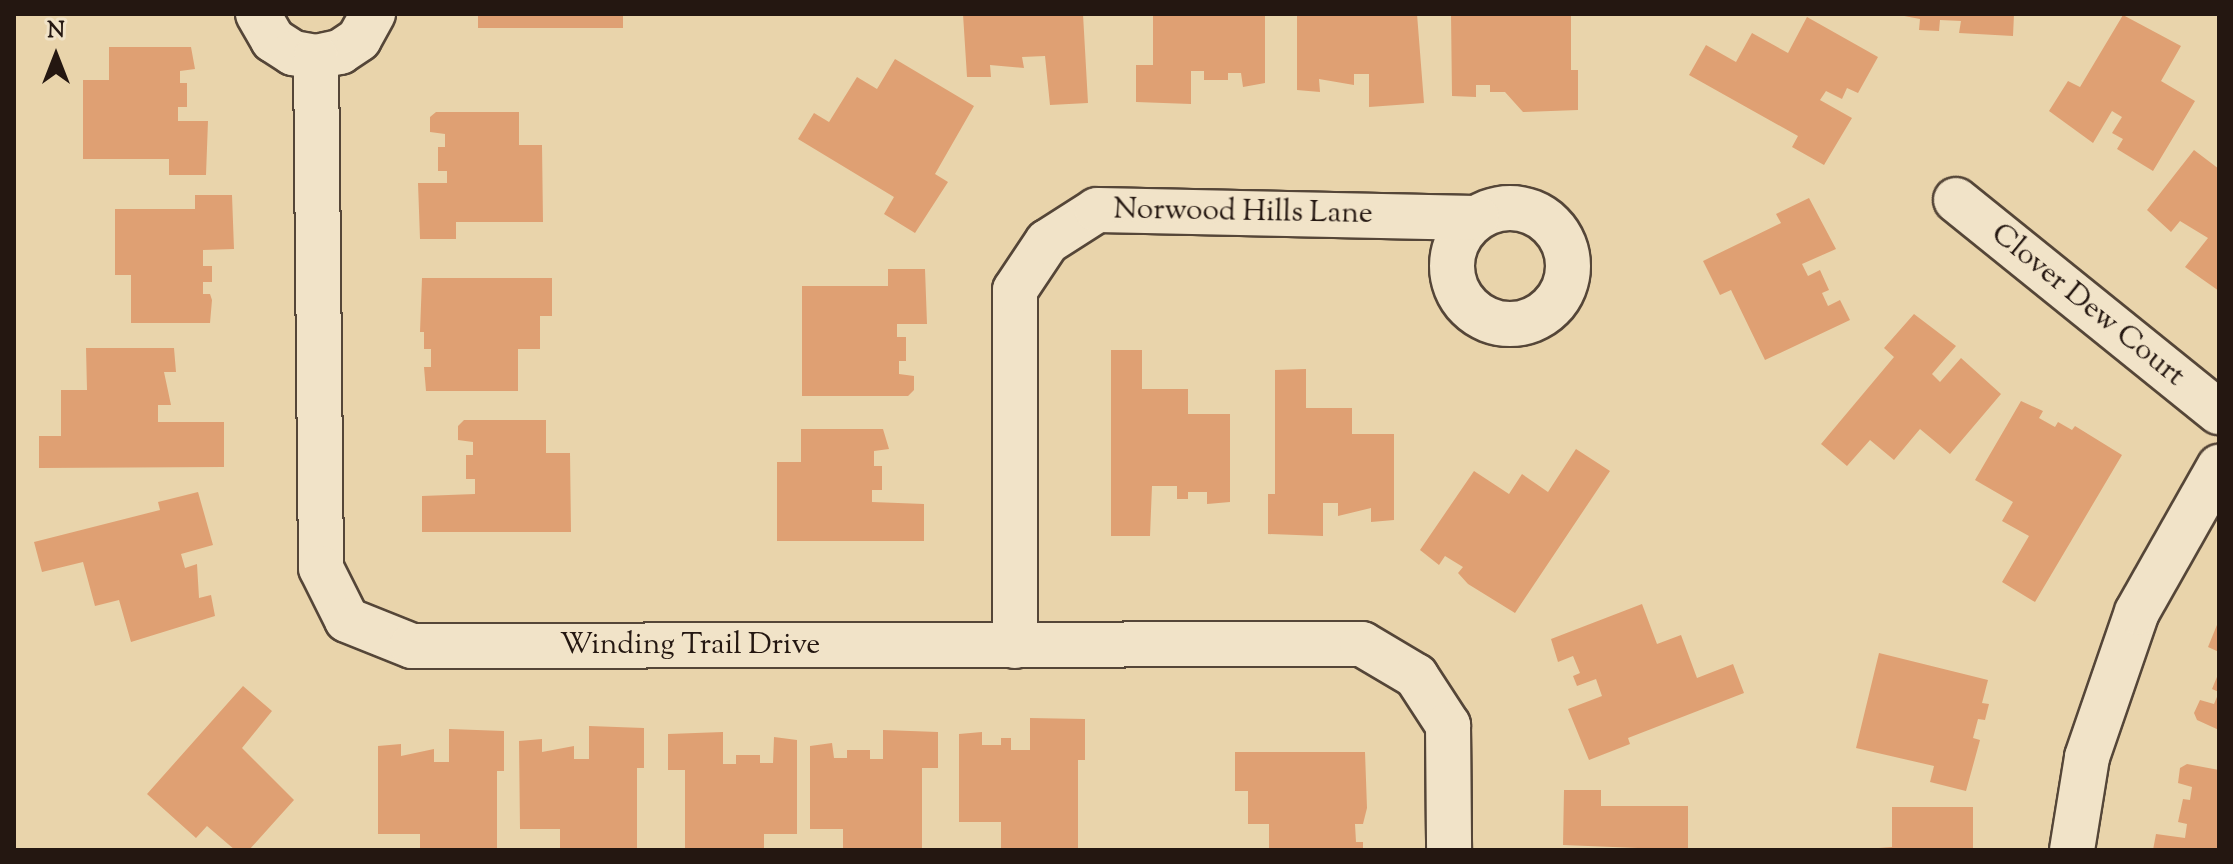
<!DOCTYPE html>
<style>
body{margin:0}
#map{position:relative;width:2233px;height:864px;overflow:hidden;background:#e9d4ab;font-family:"Sorts Mill Goudy",serif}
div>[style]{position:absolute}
.building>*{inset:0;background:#dfa073;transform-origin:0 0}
.roads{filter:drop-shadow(2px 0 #554638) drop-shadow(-2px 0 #554638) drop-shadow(0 2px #554638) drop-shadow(0 -2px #554638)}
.street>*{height:44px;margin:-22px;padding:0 22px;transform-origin:22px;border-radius:22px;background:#f1e3c8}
.street>.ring{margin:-22px;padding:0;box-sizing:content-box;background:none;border:44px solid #f1e3c8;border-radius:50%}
span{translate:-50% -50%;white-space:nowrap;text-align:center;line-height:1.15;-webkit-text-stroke:7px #f1e3c8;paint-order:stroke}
.street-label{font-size:30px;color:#241711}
.frame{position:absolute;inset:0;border:16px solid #241711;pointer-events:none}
.north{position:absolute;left:16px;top:16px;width:80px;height:80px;-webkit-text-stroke:6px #f1e3c8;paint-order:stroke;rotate:0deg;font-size:22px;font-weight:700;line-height:32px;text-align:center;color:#241711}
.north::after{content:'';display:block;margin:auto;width:28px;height:36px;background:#241711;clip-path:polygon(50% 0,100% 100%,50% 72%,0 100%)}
</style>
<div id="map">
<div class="building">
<div style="left:478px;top:14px;width:145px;height:14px"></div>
<div style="clip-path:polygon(963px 14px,1083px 14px,1088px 103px,1050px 105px,1045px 56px,1022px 57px,1024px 68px,990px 65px,991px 77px,967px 77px)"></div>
<div style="clip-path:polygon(1153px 14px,1265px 14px,1265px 83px,1243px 87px,1241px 73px,1228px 73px,1228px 80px,1204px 80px,1204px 71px,1191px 71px,1191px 104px,1136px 102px,1136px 65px,1153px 65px)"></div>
<div style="clip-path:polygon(1297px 14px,1417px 14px,1424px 103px,1369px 107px,1369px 74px,1354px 74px,1354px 85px,1319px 79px,1320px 92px,1297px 90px)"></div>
<div style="clip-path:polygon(1451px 14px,1571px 14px,1571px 70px,1578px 70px,1578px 110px,1523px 112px,1505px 92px,1490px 92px,1490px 85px,1476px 85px,1476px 97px,1452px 96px)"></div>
<div style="clip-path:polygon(1894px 14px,2014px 14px,2013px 36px,1959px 33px,1961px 21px,1940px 20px,1939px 31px,1919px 30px,1920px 19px)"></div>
<div style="clip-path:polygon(2123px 15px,2181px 46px,2161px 81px,2195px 101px,2153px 171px,2117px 149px,2123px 139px,2112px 133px,2122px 117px,2112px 111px,2093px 143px,2049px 111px,2068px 81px,2080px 87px)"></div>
<div style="clip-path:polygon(1807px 17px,1878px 57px,1858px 93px,1847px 88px,1842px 99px,1826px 91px,1820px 100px,1852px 118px,1824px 165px,1792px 147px,1798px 136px,1689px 75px,1706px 45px,1736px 62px,1752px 33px,1788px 53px)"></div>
<div style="clip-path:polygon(109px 47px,191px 47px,195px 69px,180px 71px,180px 83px,187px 83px,187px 107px,178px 107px,178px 121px,208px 121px,206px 175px,169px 175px,169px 159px,83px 159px,83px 80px,109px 80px)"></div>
<div style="clip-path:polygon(895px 59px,974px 106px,935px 174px,948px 182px,915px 233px,884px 214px,894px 197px,798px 139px,814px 113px,829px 122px,857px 77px,877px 89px)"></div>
<div style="clip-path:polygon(436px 112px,519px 112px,519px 145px,542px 145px,543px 222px,456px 222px,456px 239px,420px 239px,418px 183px,447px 183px,447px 171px,438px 171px,438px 147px,445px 147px,445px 134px,430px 132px,430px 117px)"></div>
<div style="clip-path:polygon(2194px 150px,2219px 169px,2219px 291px,2185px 267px,2208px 238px,2180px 221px,2171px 232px,2147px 210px)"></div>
<div style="clip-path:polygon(195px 195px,232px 195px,234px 249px,203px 250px,203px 266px,212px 266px,212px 282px,203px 282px,203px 294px,210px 294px,212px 300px,210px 323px,131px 323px,131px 275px,115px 275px,115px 209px,195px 209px)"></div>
<div style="clip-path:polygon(1809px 198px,1836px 249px,1802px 264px,1808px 276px,1820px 270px,1829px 290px,1822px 293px,1828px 306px,1840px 300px,1850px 320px,1765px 360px,1731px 290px,1720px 295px,1703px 261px,1781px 223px,1776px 214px)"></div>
<div style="clip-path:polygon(888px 269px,925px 269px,927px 324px,897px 324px,897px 337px,906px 337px,906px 361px,899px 361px,899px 374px,914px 376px,914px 390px,908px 396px,802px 396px,802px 286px,888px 286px)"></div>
<div style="clip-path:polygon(422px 278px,552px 278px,552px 316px,540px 316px,540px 349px,518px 349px,518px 391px,426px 391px,424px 367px,431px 367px,431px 349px,424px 349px,424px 332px,420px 332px)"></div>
<div style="clip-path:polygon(1914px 314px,1956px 346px,1932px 374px,1940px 382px,1961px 358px,2001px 394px,1950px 454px,1920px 429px,1894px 460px,1870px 440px,1847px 466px,1821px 444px,1894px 357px,1884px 348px)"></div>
<div style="clip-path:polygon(86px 348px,174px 348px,176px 372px,164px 372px,171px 405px,158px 405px,158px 422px,224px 422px,224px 467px,39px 468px,39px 436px,61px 436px,61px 390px,87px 390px)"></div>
<div style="clip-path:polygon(1111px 350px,1142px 350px,1142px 389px,1188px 389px,1188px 414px,1230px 414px,1230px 502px,1207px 504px,1207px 492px,1188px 492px,1188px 499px,1177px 499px,1177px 486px,1152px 486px,1150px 536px,1111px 536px)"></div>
<div style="clip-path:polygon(1306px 369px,1306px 408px,1352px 408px,1352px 434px,1394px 434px,1394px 520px,1371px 522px,1371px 508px,1338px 516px,1338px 503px,1323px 503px,1323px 536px,1268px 534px,1268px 494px,1275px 494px,1275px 370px)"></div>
<div style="clip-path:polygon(2021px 401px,2043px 411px,2039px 418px,2055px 427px,2058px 422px,2072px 430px,2075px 426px,2122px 455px,2035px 602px,2002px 582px,2029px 536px,2002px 521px,2013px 502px,1975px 480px)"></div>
<div style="clip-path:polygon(464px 420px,546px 420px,546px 453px,570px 453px,571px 532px,422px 532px,422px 496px,475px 494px,475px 479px,466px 479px,466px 455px,473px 455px,473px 442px,458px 440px,458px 426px)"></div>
<div style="clip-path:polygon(801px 429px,883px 429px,889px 449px,874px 451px,874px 466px,882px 466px,882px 490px,872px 490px,872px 502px,924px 504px,924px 541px,777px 541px,777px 462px,801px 462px)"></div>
<div style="clip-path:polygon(1576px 449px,1610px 471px,1515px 613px,1468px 584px,1458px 573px,1463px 567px,1445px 556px,1439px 565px,1420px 550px,1474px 471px,1509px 494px,1522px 474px,1548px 492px)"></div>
<div style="clip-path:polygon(198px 492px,213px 545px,181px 554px,185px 568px,197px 564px,199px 598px,211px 595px,215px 616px,131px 642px,119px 600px,95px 606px,83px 562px,42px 572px,34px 542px,160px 510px,158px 502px)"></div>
<div style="clip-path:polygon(1642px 604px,1657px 644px,1681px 635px,1697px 678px,1733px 664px,1744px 693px,1628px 738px,1630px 744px,1589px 760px,1568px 709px,1602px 696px,1596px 679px,1577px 686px,1573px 676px,1580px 673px,1573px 656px,1558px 662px,1551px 639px)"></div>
<div style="clip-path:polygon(2219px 620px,2219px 652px,2208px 647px)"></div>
<div style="clip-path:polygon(1879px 653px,1988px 680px,1982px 703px,1989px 704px,1985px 720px,1978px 719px,1973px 738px,1980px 740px,1966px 791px,1930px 782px,1934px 766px,1856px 748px)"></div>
<div style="clip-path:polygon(2219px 672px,2219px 730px,2197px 720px,2194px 713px,2200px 700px,2214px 704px,2219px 692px,2212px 689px)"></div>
<div style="clip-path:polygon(243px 686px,272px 711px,242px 748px,294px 800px,249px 850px,235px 850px,207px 826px,196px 838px,147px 794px)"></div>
<div style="clip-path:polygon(1030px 718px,1085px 719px,1085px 760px,1078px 760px,1078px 850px,1001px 848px,1001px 822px,959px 822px,959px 734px,982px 732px,982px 745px,1001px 745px,1001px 738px,1011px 738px,1011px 750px,1030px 750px)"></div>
<div style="clip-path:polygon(589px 726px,644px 728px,644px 768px,637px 768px,637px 850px,560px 850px,560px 829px,520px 829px,519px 741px,542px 739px,542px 752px,574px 746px,574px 759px,589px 759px)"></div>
<div style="clip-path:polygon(449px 729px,504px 731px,504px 771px,497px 771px,497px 850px,420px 850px,420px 834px,378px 834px,378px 746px,401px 744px,401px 756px,434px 749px,434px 762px,449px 762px)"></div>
<div style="clip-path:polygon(883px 730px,938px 732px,938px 768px,922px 768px,922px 850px,843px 850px,843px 829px,810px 829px,810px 746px,832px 743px,834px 758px,847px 758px,847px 750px,870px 750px,870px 759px,883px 759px)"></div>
<div style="clip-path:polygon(723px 732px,723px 764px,736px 764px,736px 755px,760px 755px,760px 763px,773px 763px,774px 737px,797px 740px,797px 834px,764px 834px,764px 850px,685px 850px,685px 770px,668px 770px,668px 734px)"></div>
<div style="clip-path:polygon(1235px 752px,1365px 752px,1367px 808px,1363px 824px,1355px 824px,1356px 842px,1363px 842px,1363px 850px,1269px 850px,1269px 824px,1248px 824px,1248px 791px,1235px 791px)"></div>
<div style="clip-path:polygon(2187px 764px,2219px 770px,2219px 850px,2153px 850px,2156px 834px,2185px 838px,2187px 824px,2178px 822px,2183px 799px,2190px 800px,2192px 787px,2178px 783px,2180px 768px)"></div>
<div style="clip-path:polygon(1564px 790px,1601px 790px,1601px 806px,1688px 806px,1688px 850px,1563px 845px)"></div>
<div style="clip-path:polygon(1892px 807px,1973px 807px,1973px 849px,1852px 850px,1892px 847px)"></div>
</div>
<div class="roads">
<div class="street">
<div style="left:258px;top:14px;width:30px;rotate:60deg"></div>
<div style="left:273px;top:40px;width:24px;rotate:33deg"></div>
<div style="left:293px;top:53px;width:23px;rotate:10deg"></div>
<div style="left:316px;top:57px;width:25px;rotate:-12deg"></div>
<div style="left:340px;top:52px;width:23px;rotate:-34deg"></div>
<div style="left:359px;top:39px;width:29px;rotate:-61deg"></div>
<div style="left:316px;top:57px;width:511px;rotate:89.44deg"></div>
<div style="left:321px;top:568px;width:58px;rotate:63.4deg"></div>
<div style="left:347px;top:620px;width:70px;rotate:21.8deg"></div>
<div style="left:412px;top:646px;width:950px;rotate:-0.12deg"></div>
<div style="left:1362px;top:644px;width:63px;rotate:30.7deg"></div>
<div style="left:1416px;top:676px;width:59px;rotate:56.9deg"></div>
<div style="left:1448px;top:725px;width:125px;rotate:89.5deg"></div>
<div style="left:1956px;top:200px;width:338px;rotate:38.9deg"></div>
<div class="ring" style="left:1452px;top:208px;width:72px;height:72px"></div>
<div style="left:1015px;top:646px;width:356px;rotate:-90deg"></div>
<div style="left:1015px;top:290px;width:58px;rotate:-56.3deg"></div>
<div style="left:1047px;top:242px;width:59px;rotate:-32.6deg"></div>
<div style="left:1097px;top:210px;width:380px;rotate:1.2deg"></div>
<div style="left:2072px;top:850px;width:94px;rotate:-80.8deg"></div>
<div style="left:2087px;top:757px;width:153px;rotate:-71deg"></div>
<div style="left:2137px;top:612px;width:167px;rotate:-60.5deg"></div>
</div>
</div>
<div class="street-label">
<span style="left:1243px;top:213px;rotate:1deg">Norwood Hills Lane</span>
<span style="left:2087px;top:306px;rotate:39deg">Clover Dew Court</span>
<span style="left:690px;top:646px">Winding Trail Drive</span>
</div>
<div class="frame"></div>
<div class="north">N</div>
</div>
